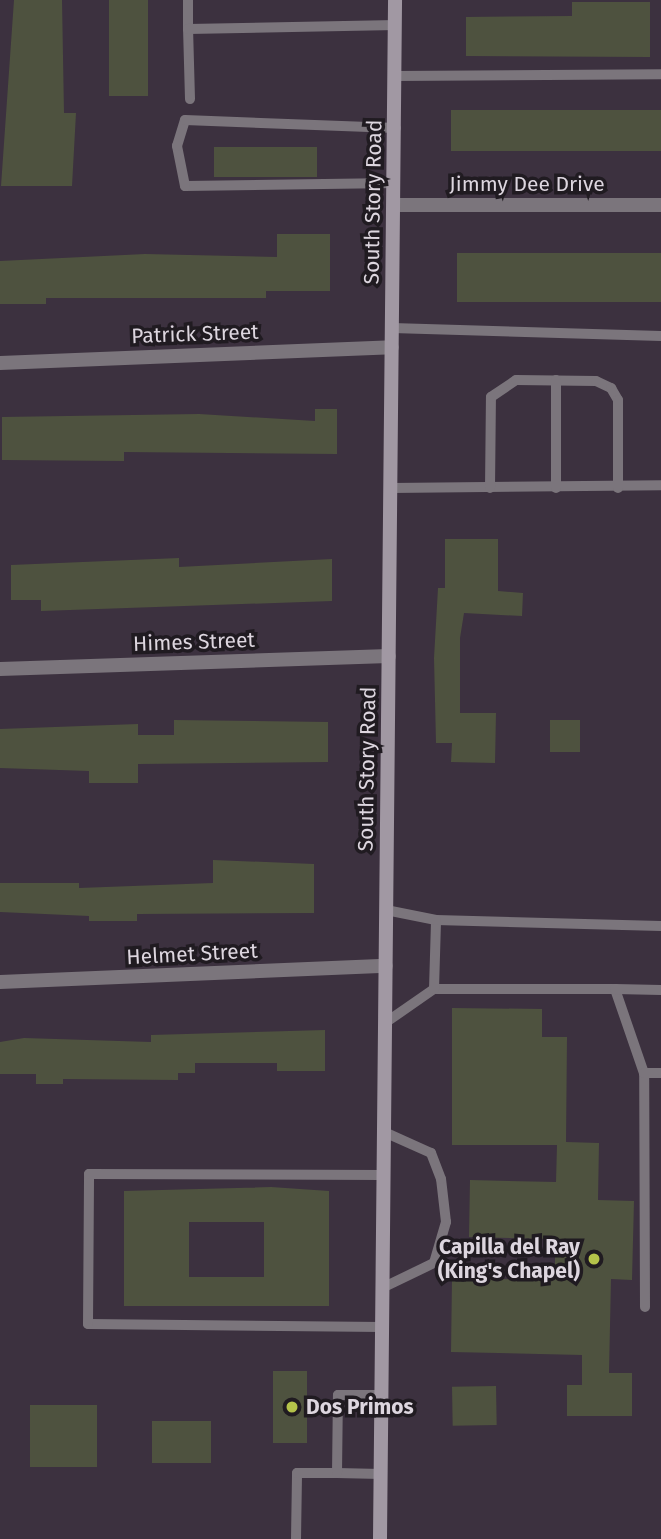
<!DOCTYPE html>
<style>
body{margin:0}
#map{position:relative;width:661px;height:1539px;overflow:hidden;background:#3c313f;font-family:"Fira Sans",sans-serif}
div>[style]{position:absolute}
.building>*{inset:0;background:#4e523f;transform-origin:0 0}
.service>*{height:10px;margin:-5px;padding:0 5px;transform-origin:5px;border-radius:5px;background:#7b757c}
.minor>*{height:14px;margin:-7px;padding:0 7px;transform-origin:7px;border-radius:7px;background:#7b757c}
.secondary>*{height:14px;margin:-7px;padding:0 7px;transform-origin:7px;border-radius:7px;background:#a198a3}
.dots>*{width:19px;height:19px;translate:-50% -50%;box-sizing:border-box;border:4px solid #201b21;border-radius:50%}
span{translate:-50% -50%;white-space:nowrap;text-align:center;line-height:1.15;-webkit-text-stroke:7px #201b21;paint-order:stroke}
.street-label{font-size:21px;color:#ddd6df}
.poi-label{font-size:21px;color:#ddd6df;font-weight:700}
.right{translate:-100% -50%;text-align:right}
.left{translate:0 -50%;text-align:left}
</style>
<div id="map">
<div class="building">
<div style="clip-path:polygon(14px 0,62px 0,64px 113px,76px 113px,72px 186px,1px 186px)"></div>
<div style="left:109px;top:0;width:39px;height:96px"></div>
<div style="clip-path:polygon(572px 2px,650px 2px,650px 57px,466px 56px,466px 17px,572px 16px)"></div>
<div style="left:451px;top:110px;width:210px;height:41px"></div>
<div style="left:214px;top:147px;width:103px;height:30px"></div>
<div style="clip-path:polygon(277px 234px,330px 234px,330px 291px,266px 291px,266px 298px,46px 298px,46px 304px,0 304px,0 261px,145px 254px,277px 257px)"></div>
<div style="left:457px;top:253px;width:204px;height:49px"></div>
<div style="clip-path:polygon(315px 409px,337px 409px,337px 454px,124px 452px,124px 461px,2px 460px,2px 417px,199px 414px,315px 421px)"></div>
<div style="clip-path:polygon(445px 539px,498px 539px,498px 591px,523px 593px,522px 616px,464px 613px,460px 638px,460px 713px,496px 713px,495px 763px,451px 762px,452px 743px,436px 743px,434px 658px,438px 588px,445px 588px)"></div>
<div style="clip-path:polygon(179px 558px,179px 567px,332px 559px,332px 601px,41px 611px,41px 600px,11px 600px,11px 565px)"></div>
<div style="clip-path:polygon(174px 720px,328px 722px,328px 762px,138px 764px,138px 783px,89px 783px,89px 771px,0 768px,0 729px,138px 724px,138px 735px,174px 735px)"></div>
<div style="left:550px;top:720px;width:30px;height:32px"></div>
<div style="clip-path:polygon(213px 860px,314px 864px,314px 913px,137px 914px,137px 921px,89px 921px,89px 916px,0 912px,0 883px,79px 883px,79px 888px,213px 883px)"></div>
<div style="clip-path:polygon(452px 1008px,542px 1009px,542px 1037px,567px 1037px,566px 1142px,599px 1143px,598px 1200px,634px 1201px,632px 1280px,611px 1279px,609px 1373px,632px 1373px,632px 1416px,567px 1416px,567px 1385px,582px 1385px,582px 1355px,451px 1352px,452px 1278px,555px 1280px,555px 1239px,469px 1237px,470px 1180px,556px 1182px,557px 1145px,452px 1145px)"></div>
<div style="clip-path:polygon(325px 1030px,325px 1071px,277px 1071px,277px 1063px,195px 1063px,195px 1073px,178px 1073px,178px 1080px,63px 1079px,63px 1084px,36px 1084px,36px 1074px,0 1074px,0 1042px,24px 1038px,151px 1042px,151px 1035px)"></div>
<div style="clip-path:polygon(evenodd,271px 1187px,329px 1191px,329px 1306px,124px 1306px,124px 1191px,271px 1187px,189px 1222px,264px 1222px,264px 1277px,189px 1277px,189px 1222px)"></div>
<div style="left:273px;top:1371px;width:34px;height:72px"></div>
<div style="left:496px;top:1386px;width:39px;height:44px;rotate:89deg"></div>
<div style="left:30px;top:1405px;width:67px;height:62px"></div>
<div style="left:152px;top:1421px;width:59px;height:42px"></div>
</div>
<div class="service">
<div style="left:188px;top:29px;width:29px;rotate:-90deg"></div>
<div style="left:396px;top:76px;width:265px;rotate:-0.4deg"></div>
<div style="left:190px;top:99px;width:70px;rotate:-91.6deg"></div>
<div style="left:188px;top:29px;width:208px;rotate:-1.1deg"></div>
<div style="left:394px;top:183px;width:209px;rotate:179.2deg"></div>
<div style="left:185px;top:186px;width:41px;rotate:-101.3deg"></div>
<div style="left:177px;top:146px;width:27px;rotate:-73deg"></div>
<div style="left:185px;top:120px;width:211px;rotate:2.2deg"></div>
<div style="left:392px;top:328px;width:269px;rotate:1.7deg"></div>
<div style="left:391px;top:488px;width:270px;rotate:-0.6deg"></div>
<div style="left:490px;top:488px;width:91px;rotate:-89.4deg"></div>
<div style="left:491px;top:397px;width:30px;rotate:-34deg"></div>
<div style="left:516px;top:380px;width:80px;rotate:0.7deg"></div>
<div style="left:596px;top:381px;width:17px;rotate:25deg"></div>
<div style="left:611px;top:388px;width:14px;rotate:60deg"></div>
<div style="left:618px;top:400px;width:88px;rotate:90deg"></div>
<div style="left:556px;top:488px;width:108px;rotate:-90deg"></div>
<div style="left:436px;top:920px;width:225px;rotate:1.5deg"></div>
<div style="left:434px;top:989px;width:181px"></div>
<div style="left:615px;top:989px;width:89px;rotate:71deg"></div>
<div style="left:615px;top:989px;width:46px;rotate:1.2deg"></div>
<div style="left:385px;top:1023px;width:60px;rotate:-34.8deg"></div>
<div style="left:434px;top:989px;width:69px;rotate:-88.3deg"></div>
<div style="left:436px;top:920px;width:51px;rotate:-168.7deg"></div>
<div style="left:382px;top:1288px;width:58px;rotate:-25.7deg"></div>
<div style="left:434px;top:1263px;width:43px;rotate:-73.7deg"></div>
<div style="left:446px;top:1222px;width:43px;rotate:-96.6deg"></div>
<div style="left:441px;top:1179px;width:28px;rotate:-111deg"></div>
<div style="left:431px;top:1153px;width:51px;rotate:-155.9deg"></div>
<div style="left:645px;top:1307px;width:234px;rotate:-90.2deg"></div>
<div style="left:644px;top:1073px;width:17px"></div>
<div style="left:382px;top:1327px;width:294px;rotate:-179.4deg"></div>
<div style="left:88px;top:1324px;width:150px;rotate:-89.6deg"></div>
<div style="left:89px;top:1174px;width:294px;rotate:0.2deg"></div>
<div style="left:337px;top:1473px;width:44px;rotate:1.3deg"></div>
<div style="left:296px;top:1539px;width:66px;rotate:-89.1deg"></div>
<div style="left:297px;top:1473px;width:40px"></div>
<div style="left:337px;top:1473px;width:78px;rotate:-89.3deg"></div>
<div style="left:338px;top:1395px;width:43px"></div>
</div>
<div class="minor">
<div style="left:394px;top:205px;width:267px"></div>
<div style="left:0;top:363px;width:392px;rotate:-2.3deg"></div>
<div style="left:0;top:669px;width:389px;rotate:-1.9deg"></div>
<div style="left:0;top:982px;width:386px;rotate:-2.4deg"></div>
</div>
<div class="secondary">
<div style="left:380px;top:1539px;width:1539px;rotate:-89.44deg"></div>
</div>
<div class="dots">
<div style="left:594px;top:1259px;background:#b4c24a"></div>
<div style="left:292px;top:1407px;background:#b4c24a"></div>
</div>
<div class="street-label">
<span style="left:527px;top:184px">Jimmy Dee Drive</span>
<span style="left:373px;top:202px;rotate:-89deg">South Story Road</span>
<span style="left:195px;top:334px;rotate:-2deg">Patrick Street</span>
<span style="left:194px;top:642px;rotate:-2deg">Himes Street</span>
<span style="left:367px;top:769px;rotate:-89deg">South Story Road</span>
<span style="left:192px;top:954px;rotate:-3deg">Helmet Street</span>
</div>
<div class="poi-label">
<span class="right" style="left:580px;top:1259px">Capilla del Ray<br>(King's Chapel)</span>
<span class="left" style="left:306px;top:1407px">Dos Primos</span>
</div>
</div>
